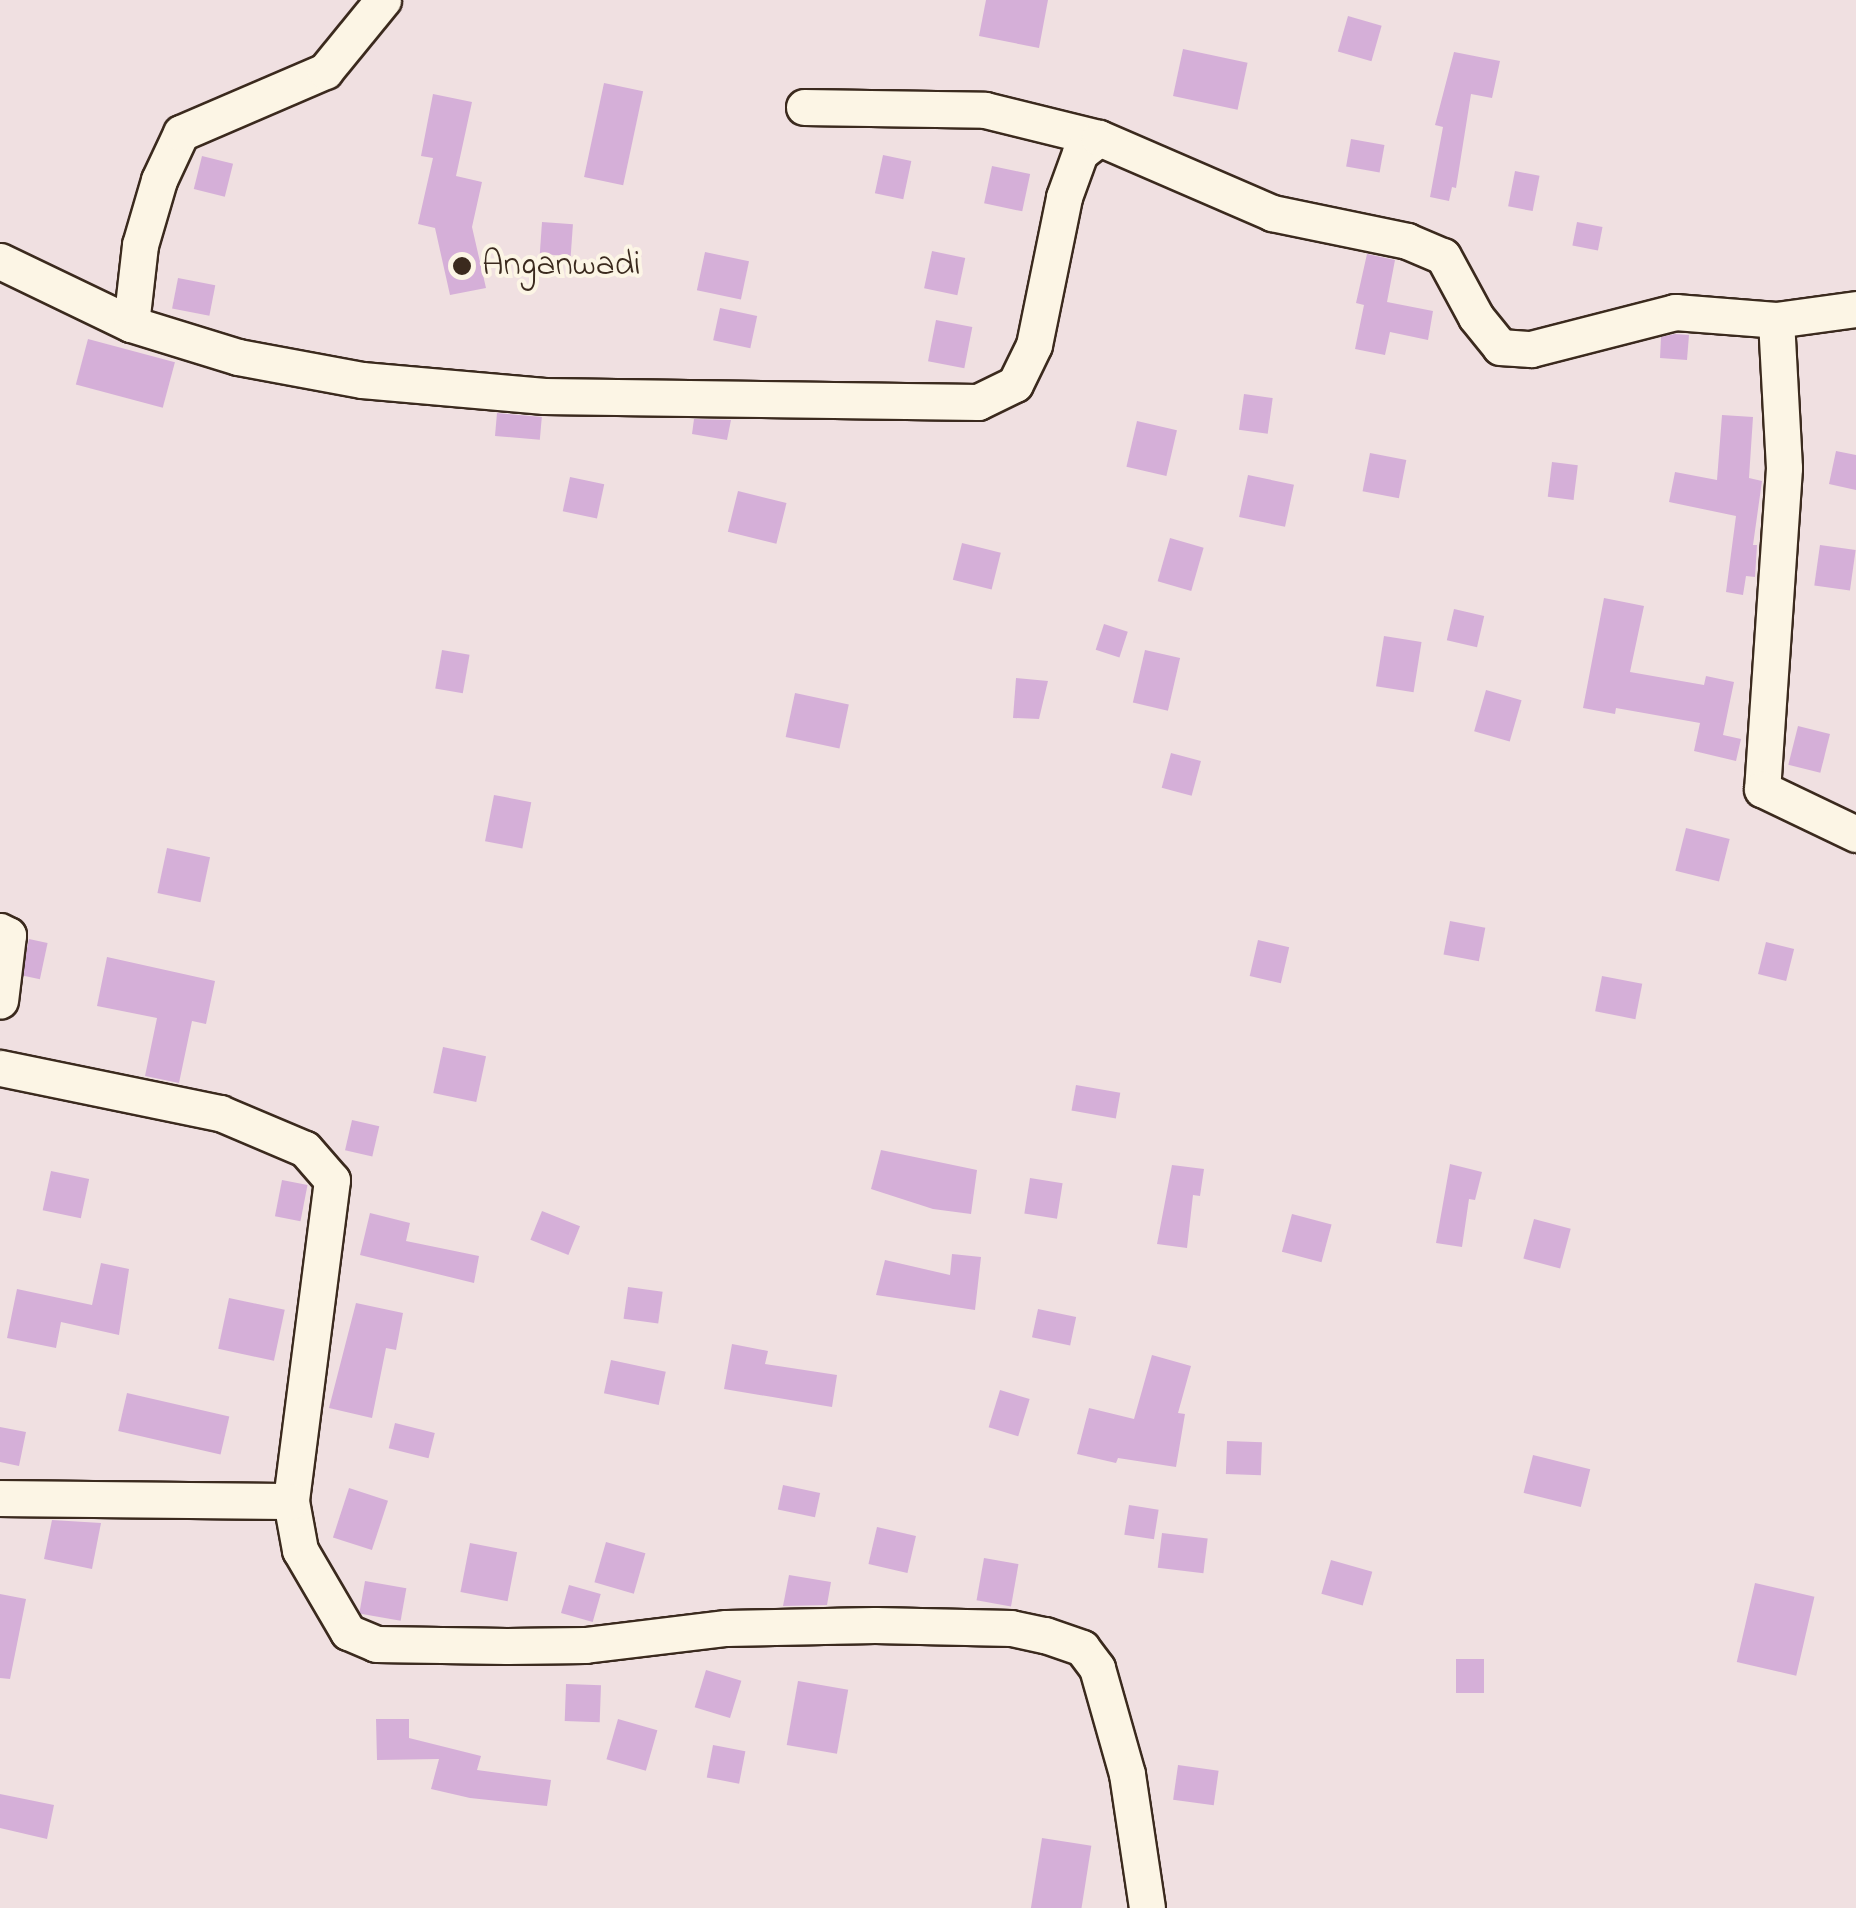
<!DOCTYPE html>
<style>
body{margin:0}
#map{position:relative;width:1856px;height:1908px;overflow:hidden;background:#f0e0e1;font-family:"Indie Flower",sans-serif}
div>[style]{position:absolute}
.building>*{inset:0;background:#d5afd8;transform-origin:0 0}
.roads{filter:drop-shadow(2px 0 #3b2a1e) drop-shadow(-2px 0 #3b2a1e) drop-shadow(0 2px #3b2a1e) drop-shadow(0 -2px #3b2a1e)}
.minor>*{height:35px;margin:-17.5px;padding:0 17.5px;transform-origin:17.5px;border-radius:17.5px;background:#fcf5e5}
.dots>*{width:28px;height:28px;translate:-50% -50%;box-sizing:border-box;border:5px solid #fcf5e5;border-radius:50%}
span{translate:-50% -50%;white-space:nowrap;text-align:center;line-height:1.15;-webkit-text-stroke:8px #fcf5e5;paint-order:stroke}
.poi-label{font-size:35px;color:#3b2a1e}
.left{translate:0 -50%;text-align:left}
</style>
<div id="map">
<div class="building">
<div style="clip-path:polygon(986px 0,1048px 0,1039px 48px,979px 36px)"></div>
<div style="left:1348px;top:16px;width:35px;height:37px;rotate:16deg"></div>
<div style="left:1183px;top:49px;width:66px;height:48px;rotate:12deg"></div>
<div style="clip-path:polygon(1454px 52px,1500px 61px,1492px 98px,1471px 94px,1456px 188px,1452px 187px,1449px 201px,1430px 197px,1443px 127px,1435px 125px)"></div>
<div style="left:604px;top:83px;width:40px;height:96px;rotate:12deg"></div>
<div style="clip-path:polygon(433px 94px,472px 102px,456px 176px,482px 182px,472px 227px,486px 288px,450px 295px,435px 228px,418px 224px,433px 158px,421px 156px)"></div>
<div style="left:1351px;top:139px;width:34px;height:28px;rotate:10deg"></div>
<div style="left:883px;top:155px;width:29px;height:39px;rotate:12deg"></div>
<div style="left:202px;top:156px;width:32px;height:34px;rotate:14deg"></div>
<div style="left:992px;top:166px;width:39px;height:38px;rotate:12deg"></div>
<div style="left:1515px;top:171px;width:25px;height:36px;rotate:11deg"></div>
<div style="left:542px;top:222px;width:31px;height:32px;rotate:4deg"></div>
<div style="left:1577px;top:222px;width:26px;height:24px;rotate:11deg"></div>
<div style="left:932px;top:251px;width:34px;height:38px;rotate:12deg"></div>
<div style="left:705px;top:252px;width:45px;height:39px;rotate:12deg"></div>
<div style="clip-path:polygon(1367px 254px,1395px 260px,1387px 302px,1433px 311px,1428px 340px,1390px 332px,1385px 355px,1355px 349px,1364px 305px,1356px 303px)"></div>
<div style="left:178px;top:278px;width:38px;height:31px;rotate:11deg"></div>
<div style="left:720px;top:308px;width:38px;height:33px;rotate:12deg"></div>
<div style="left:936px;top:320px;width:37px;height:42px;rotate:11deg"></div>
<div style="clip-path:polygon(1675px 334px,1689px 335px,1687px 360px,1660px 358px,1661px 337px)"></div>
<div style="left:88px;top:339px;width:90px;height:47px;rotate:15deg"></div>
<div style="left:1244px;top:394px;width:29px;height:36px;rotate:8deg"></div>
<div style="left:497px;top:413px;width:45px;height:23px;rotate:5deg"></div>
<div style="clip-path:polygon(1722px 415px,1753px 417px,1749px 478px,1762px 481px,1753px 545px,1757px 545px,1755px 577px,1746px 576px,1743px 595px,1726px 592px,1736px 516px,1669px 502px,1675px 472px,1717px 480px)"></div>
<div style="clip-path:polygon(694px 419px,731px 420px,727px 440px,692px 434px)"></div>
<div style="left:1137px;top:421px;width:41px;height:47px;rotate:13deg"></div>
<div style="clip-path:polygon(1836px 451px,1856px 455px,1856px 490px,1829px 484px)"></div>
<div style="left:1370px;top:453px;width:37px;height:39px;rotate:11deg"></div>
<div style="left:1552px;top:462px;width:26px;height:35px;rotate:7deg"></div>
<div style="left:1248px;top:475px;width:47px;height:43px;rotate:12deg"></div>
<div style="left:570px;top:477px;width:35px;height:35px;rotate:12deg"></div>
<div style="left:738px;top:491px;width:50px;height:42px;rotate:14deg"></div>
<div style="left:1170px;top:538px;width:35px;height:45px;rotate:16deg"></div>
<div style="left:962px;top:543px;width:40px;height:38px;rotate:14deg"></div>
<div style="left:1820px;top:545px;width:36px;height:41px;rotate:8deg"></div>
<div style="clip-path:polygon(1604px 598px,1644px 606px,1630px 672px,1704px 685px,1706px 676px,1734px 682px,1723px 735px,1741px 739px,1736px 761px,1694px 751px,1700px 723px,1616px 708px,1615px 714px,1583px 708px)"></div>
<div style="left:1454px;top:609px;width:31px;height:32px;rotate:13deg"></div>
<div style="left:1104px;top:624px;width:25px;height:27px;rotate:18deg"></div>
<div style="left:1384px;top:636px;width:38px;height:51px;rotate:9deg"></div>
<div style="left:442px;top:650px;width:28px;height:39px;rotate:10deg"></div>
<div style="left:1145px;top:650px;width:36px;height:54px;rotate:13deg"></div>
<div style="clip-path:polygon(1016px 678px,1048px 681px,1039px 719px,1013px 718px)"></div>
<div style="left:1486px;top:690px;width:37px;height:43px;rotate:16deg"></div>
<div style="left:795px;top:693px;width:55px;height:45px;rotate:12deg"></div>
<div style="left:1798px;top:726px;width:33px;height:40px;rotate:14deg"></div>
<div style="left:1171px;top:753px;width:31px;height:36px;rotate:15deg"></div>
<div style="left:494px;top:795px;width:38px;height:47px;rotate:11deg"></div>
<div style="left:1686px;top:828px;width:45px;height:44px;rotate:14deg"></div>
<div style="left:167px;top:848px;width:44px;height:46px;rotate:12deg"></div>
<div style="left:1450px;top:921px;width:36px;height:34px;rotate:11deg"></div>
<div style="left:29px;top:939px;width:19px;height:37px;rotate:12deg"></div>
<div style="left:1258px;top:940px;width:32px;height:37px;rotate:13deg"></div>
<div style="left:1766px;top:942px;width:29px;height:33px;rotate:14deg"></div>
<div style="clip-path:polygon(107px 957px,215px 981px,206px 1024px,192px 1021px,179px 1083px,145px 1076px,157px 1018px,97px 1006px)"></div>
<div style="left:1602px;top:976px;width:41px;height:36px;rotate:11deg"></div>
<div style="left:443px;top:1047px;width:44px;height:47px;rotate:12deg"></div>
<div style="left:1076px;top:1085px;width:45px;height:26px;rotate:10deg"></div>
<div style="left:352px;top:1120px;width:28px;height:31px;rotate:13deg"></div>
<div style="clip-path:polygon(881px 1150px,977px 1170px,971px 1214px,933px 1209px,871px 1189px)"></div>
<div style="clip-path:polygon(1450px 1164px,1482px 1172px,1475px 1200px,1469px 1199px,1462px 1247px,1436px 1243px)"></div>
<div style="clip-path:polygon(1172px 1165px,1204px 1169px,1200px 1196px,1193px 1195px,1187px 1248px,1157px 1244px)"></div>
<div style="left:51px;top:1171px;width:39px;height:40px;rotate:12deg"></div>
<div style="left:1030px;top:1178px;width:33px;height:36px;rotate:9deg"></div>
<div style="left:282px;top:1180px;width:26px;height:37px;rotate:11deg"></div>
<div style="left:542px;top:1211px;width:41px;height:31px;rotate:22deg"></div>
<div style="clip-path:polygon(370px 1213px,410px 1223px,406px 1241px,479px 1256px,474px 1283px,360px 1255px)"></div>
<div style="left:1292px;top:1214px;width:41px;height:39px;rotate:15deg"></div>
<div style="left:1534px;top:1219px;width:38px;height:41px;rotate:15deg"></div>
<div style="clip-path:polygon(952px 1254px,981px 1257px,975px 1310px,876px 1295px,885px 1260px,950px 1275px)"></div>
<div style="clip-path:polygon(101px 1263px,129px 1269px,119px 1335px,61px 1322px,56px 1348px,7px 1338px,17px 1289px,92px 1305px)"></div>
<div style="left:628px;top:1287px;width:35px;height:32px;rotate:8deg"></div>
<div style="left:229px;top:1298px;width:57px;height:52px;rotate:12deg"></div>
<div style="clip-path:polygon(356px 1303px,403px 1313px,396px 1350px,386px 1348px,372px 1418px,329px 1408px)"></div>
<div style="left:1038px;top:1309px;width:39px;height:29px;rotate:12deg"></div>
<div style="clip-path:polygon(732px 1344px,768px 1351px,765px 1364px,837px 1375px,832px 1407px,724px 1389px)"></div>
<div style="clip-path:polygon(1152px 1355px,1191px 1366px,1178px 1413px,1185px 1414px,1176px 1467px,1118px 1458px,1116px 1463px,1077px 1454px,1089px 1408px,1134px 1419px)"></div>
<div style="left:611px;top:1360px;width:56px;height:34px;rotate:12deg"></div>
<div style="left:1000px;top:1390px;width:31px;height:39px;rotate:17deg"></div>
<div style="left:127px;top:1393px;width:105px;height:39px;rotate:13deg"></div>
<div style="left:395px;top:1423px;width:41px;height:26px;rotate:14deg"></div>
<div style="clip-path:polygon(0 1427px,26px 1432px,19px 1466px,0 1462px)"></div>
<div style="left:1227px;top:1441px;width:35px;height:33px;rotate:2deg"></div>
<div style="left:1533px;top:1455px;width:59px;height:39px;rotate:14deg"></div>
<div style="left:783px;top:1485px;width:38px;height:25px;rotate:12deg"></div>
<div style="left:349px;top:1488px;width:41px;height:52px;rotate:18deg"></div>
<div style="left:1129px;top:1505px;width:30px;height:30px;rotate:9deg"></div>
<div style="clip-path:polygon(52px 1520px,101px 1523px,92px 1569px,44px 1559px)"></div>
<div style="left:877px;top:1527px;width:40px;height:38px;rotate:13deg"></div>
<div style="left:1162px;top:1533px;width:46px;height:35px;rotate:7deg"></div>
<div style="left:606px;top:1542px;width:41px;height:42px;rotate:16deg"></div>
<div style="left:470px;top:1543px;width:48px;height:50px;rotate:11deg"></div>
<div style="left:984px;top:1558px;width:35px;height:43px;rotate:10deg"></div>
<div style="left:1331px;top:1560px;width:43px;height:35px;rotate:16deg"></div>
<div style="clip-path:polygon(789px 1575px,831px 1582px,827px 1605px,783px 1606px)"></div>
<div style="left:365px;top:1581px;width:42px;height:33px;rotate:10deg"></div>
<div style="left:1755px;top:1583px;width:61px;height:81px;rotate:13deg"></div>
<div style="left:569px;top:1585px;width:33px;height:29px;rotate:16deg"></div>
<div style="clip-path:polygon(0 1594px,26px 1599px,10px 1679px,0 1678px)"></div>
<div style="left:1456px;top:1659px;width:28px;height:34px"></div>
<div style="left:706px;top:1670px;width:37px;height:39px;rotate:17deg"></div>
<div style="left:798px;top:1681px;width:51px;height:65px;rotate:10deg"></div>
<div style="left:566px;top:1684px;width:35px;height:37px;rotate:2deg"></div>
<div style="clip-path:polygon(376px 1719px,409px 1719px,409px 1738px,481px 1756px,477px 1770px,551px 1780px,547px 1806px,470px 1798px,431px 1789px,439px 1759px,377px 1760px)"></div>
<div style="left:618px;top:1719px;width:41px;height:42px;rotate:16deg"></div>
<div style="left:713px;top:1745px;width:33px;height:33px;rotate:11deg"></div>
<div style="left:1178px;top:1765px;width:41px;height:35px;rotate:8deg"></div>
<div style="clip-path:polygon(0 1794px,54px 1805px,47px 1839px,0 1828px)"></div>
<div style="left:1042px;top:1838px;width:50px;height:71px;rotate:9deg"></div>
</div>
<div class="roads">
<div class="minor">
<div style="left:804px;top:107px;width:181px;rotate:0.9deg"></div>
<div style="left:985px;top:110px;width:117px;rotate:13.8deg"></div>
<div style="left:0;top:261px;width:145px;rotate:25.7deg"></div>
<div style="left:131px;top:324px;width:112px;rotate:17.1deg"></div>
<div style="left:238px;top:357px;width:126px;rotate:10.5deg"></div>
<div style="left:362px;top:380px;width:183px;rotate:5deg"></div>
<div style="left:544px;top:396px;width:434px;rotate:0.8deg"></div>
<div style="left:978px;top:402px;width:41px;rotate:-25.9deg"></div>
<div style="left:1015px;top:384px;width:43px;rotate:-64deg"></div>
<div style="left:1034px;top:345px;width:151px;rotate:-78.5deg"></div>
<div style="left:1064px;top:197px;width:47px;rotate:-70deg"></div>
<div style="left:1080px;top:153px;width:24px;rotate:-38deg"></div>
<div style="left:1099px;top:138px;width:189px;rotate:23.4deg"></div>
<div style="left:1272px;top:213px;width:138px;rotate:11.7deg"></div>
<div style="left:1407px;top:241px;width:39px;rotate:23deg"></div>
<div style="left:1443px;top:256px;width:69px;rotate:61.6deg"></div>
<div style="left:1476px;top:317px;width:38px;rotate:51deg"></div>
<div style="left:1500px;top:347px;width:31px;rotate:4deg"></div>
<div style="left:1531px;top:349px;width:149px;rotate:-14.4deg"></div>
<div style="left:1675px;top:312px;width:101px;rotate:4.5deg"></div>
<div style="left:1776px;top:320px;width:81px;rotate:-7.8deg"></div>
<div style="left:1776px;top:320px;width:148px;rotate:86.9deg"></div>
<div style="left:1784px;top:468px;width:322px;rotate:93.9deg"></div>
<div style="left:1762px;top:789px;width:104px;rotate:25.6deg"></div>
<div style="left:131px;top:324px;width:80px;rotate:-83.5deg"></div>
<div style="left:140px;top:245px;width:68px;rotate:-73.7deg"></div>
<div style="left:159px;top:180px;width:52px;rotate:-64.9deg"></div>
<div style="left:181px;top:133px;width:157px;rotate:-23.3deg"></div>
<div style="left:325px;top:71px;width:92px;rotate:-50.8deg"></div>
<div style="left:0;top:931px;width:9px;rotate:27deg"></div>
<div style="left:8px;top:935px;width:66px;rotate:96.9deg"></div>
<div style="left:0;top:1068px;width:225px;rotate:11.6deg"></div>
<div style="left:220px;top:1113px;width:92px;rotate:23deg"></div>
<div style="left:305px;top:1149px;width:41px;rotate:48.9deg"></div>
<div style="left:332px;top:1180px;width:324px;rotate:97.3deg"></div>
<div style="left:291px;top:1501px;width:50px;rotate:79.6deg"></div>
<div style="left:300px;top:1550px;width:95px;rotate:59.7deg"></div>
<div style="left:348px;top:1632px;width:30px;rotate:23deg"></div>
<div style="left:376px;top:1644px;width:131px;rotate:0.9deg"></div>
<div style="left:507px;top:1646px;width:78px;rotate:-0.7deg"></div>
<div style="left:585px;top:1645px;width:142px;rotate:-6.9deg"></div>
<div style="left:726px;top:1628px;width:149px;rotate:-1.2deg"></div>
<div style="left:875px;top:1625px;width:136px;rotate:1.3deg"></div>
<div style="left:1011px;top:1628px;width:35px;rotate:12deg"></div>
<div style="left:1045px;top:1635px;width:39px;rotate:19deg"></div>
<div style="left:1082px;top:1648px;width:25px;rotate:53deg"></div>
<div style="left:1097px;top:1668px;width:110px;rotate:74.2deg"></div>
<div style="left:1127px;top:1774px;width:135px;rotate:81.5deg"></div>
<div style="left:0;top:1498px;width:291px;rotate:0.6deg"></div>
</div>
</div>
<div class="dots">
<div style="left:462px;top:266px;background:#3b2a1e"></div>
</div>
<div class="poi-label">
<span class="left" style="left:482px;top:266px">Anganwadi</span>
</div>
</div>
